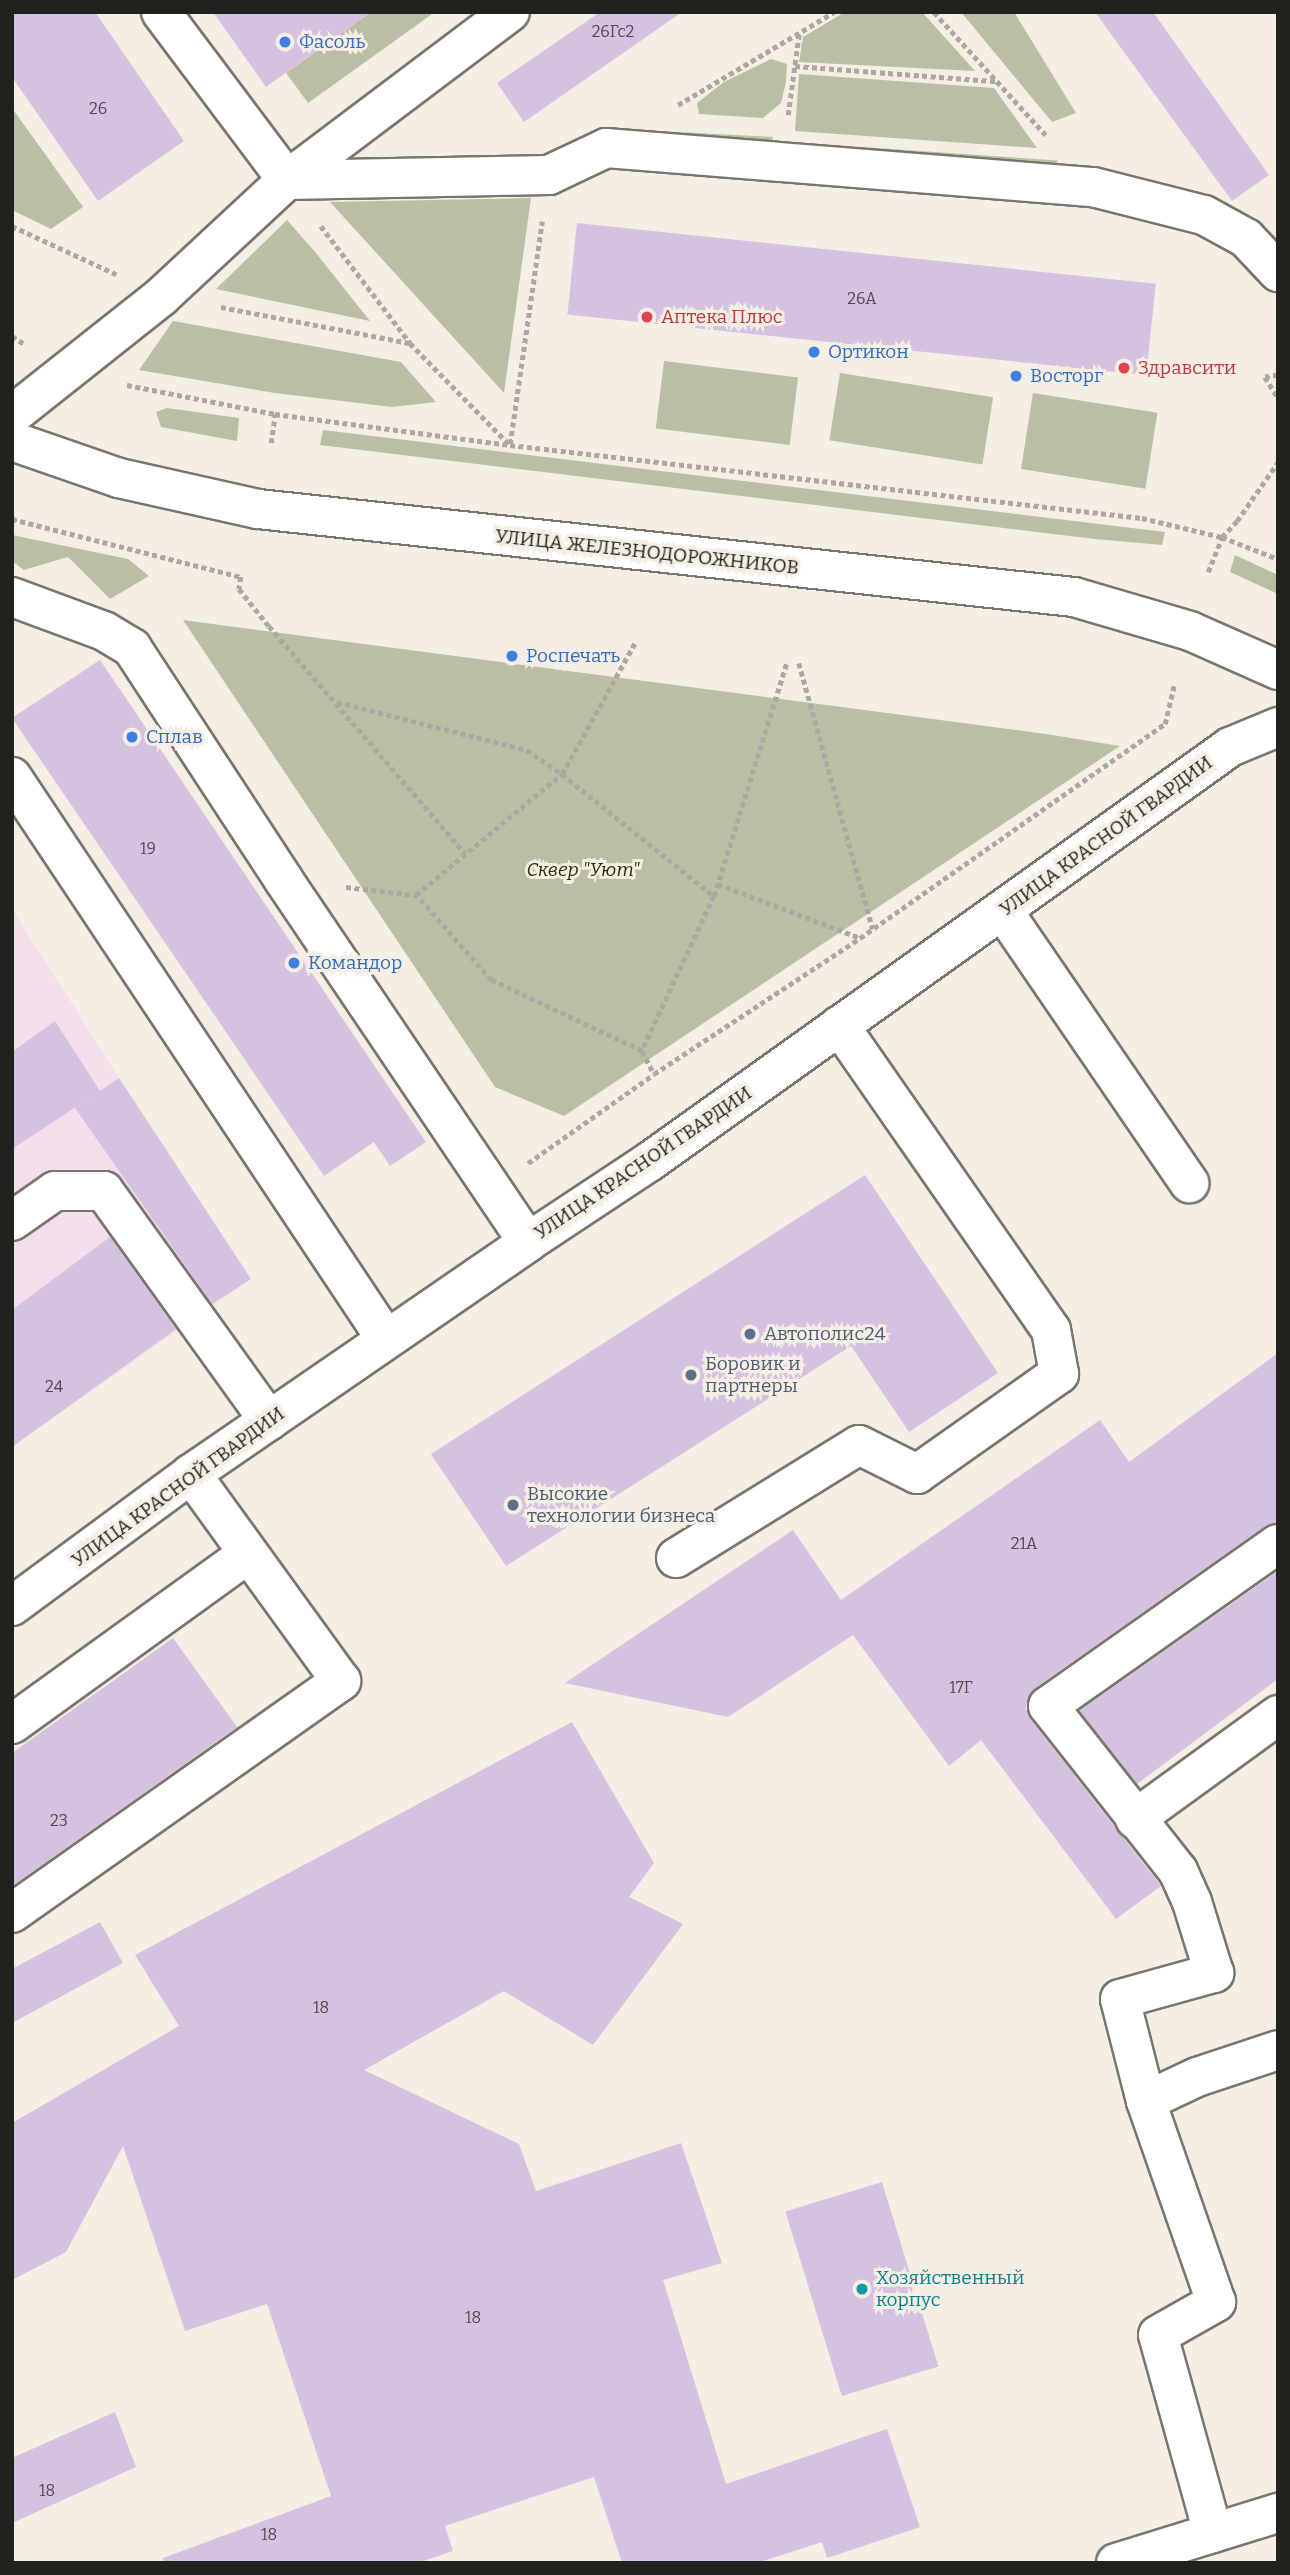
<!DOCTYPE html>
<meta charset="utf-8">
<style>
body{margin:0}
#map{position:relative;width:1290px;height:2575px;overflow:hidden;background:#f4eee4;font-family:Bitter,serif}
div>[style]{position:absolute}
.commercial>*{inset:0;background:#f3deec}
.green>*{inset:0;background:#babfa4;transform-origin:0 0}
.building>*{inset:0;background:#d6c2e0;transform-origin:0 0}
.path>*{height:4.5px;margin-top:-2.25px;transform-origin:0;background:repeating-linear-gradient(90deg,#aca79f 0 5px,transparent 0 8.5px)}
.roads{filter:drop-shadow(2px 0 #7a766d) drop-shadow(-2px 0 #7a766d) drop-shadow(0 2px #7a766d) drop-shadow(0 -2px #7a766d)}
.minor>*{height:38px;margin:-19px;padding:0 19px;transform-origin:19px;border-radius:19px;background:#fff}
.dots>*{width:19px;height:19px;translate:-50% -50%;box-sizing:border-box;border:4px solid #f4eee4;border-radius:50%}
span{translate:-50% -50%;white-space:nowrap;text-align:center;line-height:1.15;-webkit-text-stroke:6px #f4eee4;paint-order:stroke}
.number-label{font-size:16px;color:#50494e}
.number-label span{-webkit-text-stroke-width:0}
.shop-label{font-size:19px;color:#366cbe}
.left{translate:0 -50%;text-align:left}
.health-label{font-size:19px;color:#be3a42}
.street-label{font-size:19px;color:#23211d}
.park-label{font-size:19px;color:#2b2e03;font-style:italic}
.service-label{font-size:19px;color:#4e5e75}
.culture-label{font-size:19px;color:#0d838f}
.frame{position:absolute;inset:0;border:14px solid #23211d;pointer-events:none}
</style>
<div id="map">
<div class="commercial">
<div style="clip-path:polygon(12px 909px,119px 1078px,251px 1279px,12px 1447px)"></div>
</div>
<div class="green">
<div style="clip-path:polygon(371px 12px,435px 12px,308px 103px,286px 73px)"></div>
<div style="clip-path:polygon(845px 12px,922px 12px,975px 71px,799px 62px,803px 37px)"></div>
<div style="clip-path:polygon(961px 12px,1014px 12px,1076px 113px,1052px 122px)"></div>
<div style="clip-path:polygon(771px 59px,787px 64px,786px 82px,781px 103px,763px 118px,699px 114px,697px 103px,724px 82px)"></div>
<div style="clip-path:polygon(799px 74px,994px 88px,1037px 148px,795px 131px)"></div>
<div style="clip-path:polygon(12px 108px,83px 207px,51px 229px,12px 210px)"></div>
<div style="left:640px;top:130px;width:133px;height:16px;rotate:3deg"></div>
<div style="left:791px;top:142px;width:267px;height:14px;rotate:4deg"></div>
<div style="clip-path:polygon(531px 198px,504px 393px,330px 202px)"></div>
<div style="clip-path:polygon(287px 220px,316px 253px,370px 321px,216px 289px)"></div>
<div style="clip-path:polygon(173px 321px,401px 362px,436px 402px,392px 407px,275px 393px,139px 370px)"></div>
<div style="left:664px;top:361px;width:135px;height:68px;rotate:7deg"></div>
<div style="left:840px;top:373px;width:155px;height:68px;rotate:9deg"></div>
<div style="left:1033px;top:393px;width:126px;height:77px;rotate:9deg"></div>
<div style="clip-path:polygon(167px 408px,239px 418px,237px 441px,161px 427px,156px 412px)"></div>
<div style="clip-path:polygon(323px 430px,1165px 532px,1162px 545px,1095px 539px,320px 445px)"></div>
<div style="clip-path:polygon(12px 535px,128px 559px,149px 576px,110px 599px,68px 557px,24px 570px,12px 561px)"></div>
<div style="clip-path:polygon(1235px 555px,1278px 575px,1278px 594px,1230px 572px)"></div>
<div style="clip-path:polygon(183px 620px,1046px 734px,1120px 746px,564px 1116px,495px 1087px)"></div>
</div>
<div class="building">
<div style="clip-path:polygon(12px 12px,95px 12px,184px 141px,98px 201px,12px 77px)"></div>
<div style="clip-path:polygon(213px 12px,371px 12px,266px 87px)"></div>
<div style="clip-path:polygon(600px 12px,682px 12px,524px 122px,497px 83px)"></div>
<div style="clip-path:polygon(1095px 12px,1153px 12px,1269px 175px,1232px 201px)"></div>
<div style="left:577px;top:223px;width:582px;height:92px;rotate:6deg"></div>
<div style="clip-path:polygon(100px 660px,426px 1142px,390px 1166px,374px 1142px,324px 1176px,12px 718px)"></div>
<div style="clip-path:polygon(55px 1021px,100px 1091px,119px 1078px,251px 1279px,212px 1304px,75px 1108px,97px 1093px,12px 1149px,12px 1052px)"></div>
<div style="clip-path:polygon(865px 1175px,998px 1373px,909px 1432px,851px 1346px,506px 1566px,431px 1454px)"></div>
<div style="clip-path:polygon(110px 1237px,176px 1329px,12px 1447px,12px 1310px)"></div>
<div style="clip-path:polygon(1278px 1353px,1278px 1522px,1265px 1526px,1035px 1688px,1028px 1698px,1026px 1709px,1031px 1720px,1161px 1886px,1116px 1919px,981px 1740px,949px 1766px,853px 1635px,728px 1717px,565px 1683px,793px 1530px,841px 1600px,1100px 1420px,1129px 1462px)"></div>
<div style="clip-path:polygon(1278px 1571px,1278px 1679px,1137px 1784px,1079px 1711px)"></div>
<div style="clip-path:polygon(173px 1638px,237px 1727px,12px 1886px,12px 1753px)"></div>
<div style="clip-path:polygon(572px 1722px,654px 1863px,629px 1897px,683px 1924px,593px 2045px,504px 1991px,364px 2070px,519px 2144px,536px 2191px,681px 2143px,722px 2263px,663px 2280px,726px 2484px,887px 2429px,920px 2527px,827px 2558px,822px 2542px,757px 2563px,622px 2563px,594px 2477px,445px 2526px,453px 2551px,418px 2563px,164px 2563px,163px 2558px,331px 2496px,267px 2304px,185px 2331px,123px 2146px,66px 2252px,12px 2280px,12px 2123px,179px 2026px,135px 1955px)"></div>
<div style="clip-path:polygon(100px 1922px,123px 1963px,12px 2023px,12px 1969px)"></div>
<div style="left:882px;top:2182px;width:193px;height:101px;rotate:73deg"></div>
<div style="clip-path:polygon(115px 2412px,136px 2467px,12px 2523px,12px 2458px)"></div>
</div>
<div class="path">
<div style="left:934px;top:12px;width:166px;rotate:47.7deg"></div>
<div style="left:795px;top:66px;width:202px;rotate:4.3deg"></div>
<div style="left:678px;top:105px;width:182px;rotate:-30.8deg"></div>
<div style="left:788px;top:115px;width:82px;rotate:-82.3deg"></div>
<div style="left:12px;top:226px;width:115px;rotate:24.8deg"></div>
<div style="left:321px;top:226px;width:147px;rotate:52.7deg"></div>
<div style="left:410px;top:343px;width:141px;rotate:45.6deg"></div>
<div style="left:221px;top:307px;width:192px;rotate:10.8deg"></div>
<div style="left:12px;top:336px;width:17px;rotate:33deg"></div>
<div style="left:1278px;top:375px;width:13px;rotate:171deg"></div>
<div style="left:1265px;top:377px;width:25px;rotate:58deg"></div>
<div style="left:127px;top:385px;width:151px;rotate:11.1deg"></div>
<div style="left:275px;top:414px;width:237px;rotate:7.5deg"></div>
<div style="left:510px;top:445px;width:636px;rotate:6.59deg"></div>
<div style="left:1142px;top:518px;width:82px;rotate:13.4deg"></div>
<div style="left:1222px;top:537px;width:60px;rotate:21.4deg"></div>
<div style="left:271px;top:443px;width:29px;rotate:-82deg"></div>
<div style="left:510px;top:444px;width:225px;rotate:-81.8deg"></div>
<div style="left:12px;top:519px;width:236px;rotate:14.2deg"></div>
<div style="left:241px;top:577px;width:12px;rotate:99deg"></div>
<div style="left:239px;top:589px;width:48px;rotate:51deg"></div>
<div style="left:269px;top:626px;width:301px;rotate:49.2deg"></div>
<div style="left:1208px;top:572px;width:38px;rotate:-68deg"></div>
<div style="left:1222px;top:537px;width:22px;rotate:-47deg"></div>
<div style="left:1237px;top:521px;width:72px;rotate:-55.2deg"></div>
<div style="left:799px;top:663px;width:276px;rotate:74.5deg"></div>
<div style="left:337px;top:702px;width:196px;rotate:14.2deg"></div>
<div style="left:527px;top:750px;width:42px;rotate:34.4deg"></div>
<div style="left:562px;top:774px;width:195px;rotate:38.8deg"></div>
<div style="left:714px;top:896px;width:171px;rotate:114.9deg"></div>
<div style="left:642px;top:1051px;width:167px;rotate:-154.8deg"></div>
<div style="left:491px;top:980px;width:113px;rotate:-131.4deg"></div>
<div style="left:718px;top:884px;width:152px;rotate:20.8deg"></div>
<div style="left:346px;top:887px;width:70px;rotate:6.5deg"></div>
<div style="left:416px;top:895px;width:190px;rotate:-39.7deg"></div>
<div style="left:562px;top:774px;width:150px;rotate:-60.9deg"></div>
<div style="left:714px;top:896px;width:245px;rotate:-72.7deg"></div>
<div style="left:642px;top:1051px;width:26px;rotate:62deg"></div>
<div style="left:528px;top:1163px;width:154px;rotate:-35.2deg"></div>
<div style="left:654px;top:1074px;width:247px;rotate:-33.4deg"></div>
<div style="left:860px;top:938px;width:373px;rotate:-35.1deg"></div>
<div style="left:1165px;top:724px;width:40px;rotate:-77deg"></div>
</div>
<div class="roads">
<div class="minor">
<div style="left:161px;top:12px;width:210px;rotate:53.1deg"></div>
<div style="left:287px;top:180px;width:262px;rotate:-1.1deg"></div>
<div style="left:549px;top:175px;width:63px;rotate:-25.3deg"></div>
<div style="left:606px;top:148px;width:489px;rotate:4.6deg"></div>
<div style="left:1093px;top:187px;width:114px;rotate:14.2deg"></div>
<div style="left:1204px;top:215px;width:48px;rotate:28.7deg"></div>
<div style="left:1246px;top:238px;width:47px;rotate:46.7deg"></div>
<div style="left:12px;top:415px;width:191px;rotate:-38.4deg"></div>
<div style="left:162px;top:296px;width:171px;rotate:-42.9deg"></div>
<div style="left:287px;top:180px;width:279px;rotate:-37deg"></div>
<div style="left:12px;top:441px;width:113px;rotate:19.1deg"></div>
<div style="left:119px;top:478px;width:142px;rotate:12.6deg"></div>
<div style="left:258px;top:509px;width:821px;rotate:6.16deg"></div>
<div style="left:1074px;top:597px;width:121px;rotate:16.3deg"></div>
<div style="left:1190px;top:631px;width:96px;rotate:23.9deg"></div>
<div style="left:12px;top:597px;width:98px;rotate:20.3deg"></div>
<div style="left:104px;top:631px;width:33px;rotate:31deg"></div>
<div style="left:132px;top:648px;width:276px;rotate:56.8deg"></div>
<div style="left:283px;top:879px;width:438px;rotate:56deg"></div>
<div style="left:12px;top:777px;width:675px;rotate:56.36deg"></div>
<div style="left:1003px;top:911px;width:330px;rotate:55.6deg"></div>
<div style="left:12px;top:1221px;width:52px;rotate:-34.9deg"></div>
<div style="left:55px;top:1191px;width:49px"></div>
<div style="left:104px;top:1191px;width:283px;rotate:54.3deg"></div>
<div style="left:676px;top:1558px;width:215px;rotate:-31.7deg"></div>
<div style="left:859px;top:1445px;width:65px;rotate:26.6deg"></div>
<div style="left:917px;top:1474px;width:174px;rotate:-35.2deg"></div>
<div style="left:1059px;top:1374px;width:45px;rotate:-100.3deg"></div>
<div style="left:1051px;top:1330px;width:371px;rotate:-124.8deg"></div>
<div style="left:12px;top:1606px;width:222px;rotate:-36.4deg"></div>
<div style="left:191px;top:1474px;width:409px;rotate:-34.5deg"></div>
<div style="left:528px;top:1242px;width:145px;rotate:-33.5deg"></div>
<div style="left:649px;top:1162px;width:714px;rotate:-35.54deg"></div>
<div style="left:1230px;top:747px;width:52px;rotate:-22.6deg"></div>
<div style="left:12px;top:1724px;width:291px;rotate:-35.8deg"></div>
<div style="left:1135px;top:1819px;width:177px;rotate:-36deg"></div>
<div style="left:12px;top:1913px;width:403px;rotate:-35.2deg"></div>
<div style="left:341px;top:1681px;width:256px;rotate:-125.9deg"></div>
<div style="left:1146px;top:2101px;width:56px;rotate:-25.2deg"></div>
<div style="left:1197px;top:2077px;width:85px;rotate:-18.4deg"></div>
<div style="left:1213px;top:2533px;width:205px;rotate:-105.5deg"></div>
<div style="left:1158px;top:2335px;width:67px;rotate:-29.6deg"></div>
<div style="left:1216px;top:2302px;width:213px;rotate:-109.2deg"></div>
<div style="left:1146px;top:2101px;width:105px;rotate:-104.3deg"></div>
<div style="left:1120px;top:1999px;width:98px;rotate:-15.5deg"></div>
<div style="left:1214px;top:1973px;width:74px;rotate:-107.2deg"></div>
<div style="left:1192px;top:1902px;width:34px;rotate:-114deg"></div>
<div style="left:1178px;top:1871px;width:210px;rotate:-128.2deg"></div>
<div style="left:1048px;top:1706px;width:281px;rotate:-35.2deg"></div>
<div style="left:1116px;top:2563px;width:170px;rotate:-17.2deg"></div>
</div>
</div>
<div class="dots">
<div style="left:285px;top:42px;background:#3f7fe0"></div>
<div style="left:647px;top:317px;background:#e0444e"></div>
<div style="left:814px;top:352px;background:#3f7fe0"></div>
<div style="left:1124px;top:368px;background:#e0444e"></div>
<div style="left:1016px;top:376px;background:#3f7fe0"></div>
<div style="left:512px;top:656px;background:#3f7fe0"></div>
<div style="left:132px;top:737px;background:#3f7fe0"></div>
<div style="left:294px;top:963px;background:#3f7fe0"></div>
<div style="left:750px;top:1334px;background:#5c6f8a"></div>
<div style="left:691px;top:1375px;background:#5c6f8a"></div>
<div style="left:513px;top:1505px;background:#5c6f8a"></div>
<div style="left:862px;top:2289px;background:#0f9aa8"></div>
</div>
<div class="number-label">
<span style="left:613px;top:32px">26Гс2</span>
<span style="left:98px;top:109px">26</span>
<span style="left:862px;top:299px">26А</span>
<span style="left:148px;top:849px">19</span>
<span style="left:54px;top:1387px">24</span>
<span style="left:1024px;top:1544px">21А</span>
<span style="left:961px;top:1688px">17Г</span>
<span style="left:59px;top:1821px">23</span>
<span style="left:321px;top:2008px">18</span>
<span style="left:473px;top:2318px">18</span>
<span style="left:47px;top:2491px">18</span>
<span style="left:269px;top:2535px">18</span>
</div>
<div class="shop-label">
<span class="left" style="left:299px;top:42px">Фасоль</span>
<span class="left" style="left:828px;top:352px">Ортикон</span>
<span class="left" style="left:1030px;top:376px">Восторг</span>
<span class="left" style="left:526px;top:656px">Роспечать</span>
<span class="left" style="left:146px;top:737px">Сплав</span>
<span class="left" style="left:308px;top:963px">Командор</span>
</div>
<div class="health-label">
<span class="left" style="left:661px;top:317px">Аптека Плюс</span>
<span class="left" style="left:1138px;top:368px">Здравсити</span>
</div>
<div class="street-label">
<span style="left:647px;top:552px;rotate:6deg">УЛИЦА ЖЕЛЕЗНОДОРОЖНИКОВ</span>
<span style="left:1106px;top:836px;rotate:-36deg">УЛИЦА КРАСНОЙ ГВАРДИИ</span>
<span style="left:643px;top:1163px;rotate:-34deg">УЛИЦА КРАСНОЙ ГВАРДИИ</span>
<span style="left:178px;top:1487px;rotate:-36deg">УЛИЦА КРАСНОЙ ГВАРДИИ</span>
</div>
<div class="park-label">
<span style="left:583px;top:870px">Сквер "Уют"</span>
</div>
<div class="service-label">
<span class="left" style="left:764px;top:1334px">Автополис24</span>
<span class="left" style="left:705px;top:1375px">Боровик и<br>партнеры</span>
<span class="left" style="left:527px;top:1505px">Высокие<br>технологии бизнеса</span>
</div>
<div class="culture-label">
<span class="left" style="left:876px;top:2289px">Хозяйственный<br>корпус</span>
</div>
<div class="frame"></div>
</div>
